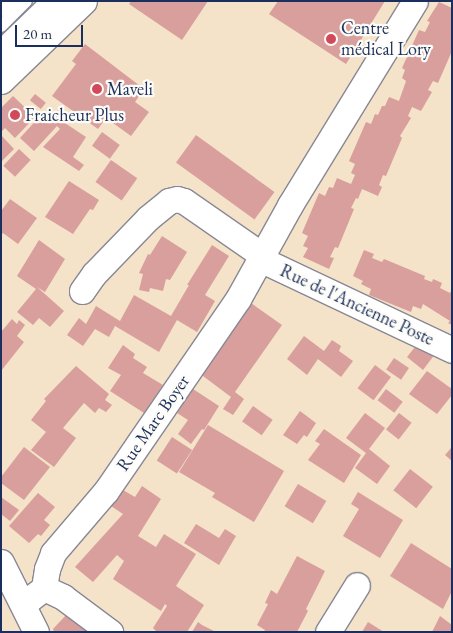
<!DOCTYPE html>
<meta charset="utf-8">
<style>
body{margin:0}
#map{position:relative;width:453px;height:633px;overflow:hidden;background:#f4e2c9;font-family:"EB Garamond",serif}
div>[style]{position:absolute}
.building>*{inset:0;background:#d99f9d;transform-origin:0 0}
.roads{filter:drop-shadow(1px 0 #888894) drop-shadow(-1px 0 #888894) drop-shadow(0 1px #888894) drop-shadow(0 -1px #888894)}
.lane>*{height:12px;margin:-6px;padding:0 6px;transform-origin:6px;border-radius:6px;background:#fff}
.street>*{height:25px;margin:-12.5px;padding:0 12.5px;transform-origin:12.5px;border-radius:12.5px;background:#fff}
.secondary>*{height:28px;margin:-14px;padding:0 14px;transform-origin:14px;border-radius:14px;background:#fff}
.dots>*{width:14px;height:14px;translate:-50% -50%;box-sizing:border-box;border:2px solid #fdfcf7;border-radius:50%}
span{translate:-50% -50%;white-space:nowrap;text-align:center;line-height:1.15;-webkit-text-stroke:4.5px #fdfcf7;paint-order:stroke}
.poi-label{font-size:18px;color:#1b2f5e}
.left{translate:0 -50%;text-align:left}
.street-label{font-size:18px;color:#1b2f5e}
.frame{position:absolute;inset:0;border:2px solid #1b2f5e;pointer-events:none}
.scale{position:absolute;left:15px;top:25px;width:68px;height:22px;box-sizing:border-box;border:2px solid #1b2f5e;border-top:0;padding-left:6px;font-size:15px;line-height:18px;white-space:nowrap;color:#1b2f5e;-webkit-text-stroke:4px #fdfcf7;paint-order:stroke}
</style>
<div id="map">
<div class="building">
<div style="clip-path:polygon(131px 1px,208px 1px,182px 40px,129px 4px)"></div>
<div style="clip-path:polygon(278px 1px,385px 1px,346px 64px,269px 14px)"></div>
<div style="clip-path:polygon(439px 2px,452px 8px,452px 51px,438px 83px,433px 81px,428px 90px,432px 92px,421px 111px,412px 107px,408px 116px,411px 118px,400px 136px,402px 138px,386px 176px,383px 175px,379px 185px,382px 187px,378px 196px,362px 189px,358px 199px,356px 198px,351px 208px,354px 209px,338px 248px,335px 247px,330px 257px,334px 258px,329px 269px,303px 257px,308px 248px,303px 246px,308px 236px,302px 233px,319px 193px,325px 196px,329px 187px,333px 188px,337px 178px,351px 184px,355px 175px,351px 173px,355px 164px,349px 161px,366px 122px,371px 124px,375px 114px,378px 115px,382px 106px,385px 106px,389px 97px,399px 101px,406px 81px,402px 78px,405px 70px,402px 68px,419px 30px,425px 32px,430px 22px,427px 21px)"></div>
<div style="clip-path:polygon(85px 44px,144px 89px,135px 102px,149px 112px,131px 136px,106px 118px,98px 129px,52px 96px,76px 64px,72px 61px)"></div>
<div style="left:35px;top:94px;width:14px;height:8px;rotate:39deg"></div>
<div style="clip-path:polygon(13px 96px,35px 117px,15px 138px,5px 128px,1px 132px,1px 108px)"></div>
<div style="clip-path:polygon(59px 109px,70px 118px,65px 123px,86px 137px,73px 157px,84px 165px,79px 171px,43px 147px,60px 129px,57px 126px,34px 151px,20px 138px,41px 115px,48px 121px)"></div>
<div style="left:102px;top:132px;width:22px;height:17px;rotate:36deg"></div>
<div style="clip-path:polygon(1px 135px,14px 149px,1px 162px)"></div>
<div style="left:196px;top:135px;width:97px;height:34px;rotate:36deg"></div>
<div style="left:19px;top:149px;width:16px;height:23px;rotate:43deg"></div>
<div style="left:111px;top:160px;width:32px;height:27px;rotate:35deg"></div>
<div style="clip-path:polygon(69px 181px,99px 200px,93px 210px,90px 209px,73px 234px,45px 217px)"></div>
<div style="clip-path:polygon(10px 199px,37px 218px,18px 244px,3px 233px,1px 235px,1px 211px)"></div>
<div style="clip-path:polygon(162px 236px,187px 252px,170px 280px,166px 279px,163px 291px,150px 288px,149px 292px,139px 290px,143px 274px,139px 273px,148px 254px,150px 255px)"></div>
<div style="clip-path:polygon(39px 240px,65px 259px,45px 292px,37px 287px,64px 311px,50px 327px,39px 318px,33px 325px,17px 312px,36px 289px,17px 276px)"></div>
<div style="clip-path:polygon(212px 245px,229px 256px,205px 295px,215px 301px,197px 332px,177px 320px,159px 352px,115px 326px,109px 337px,95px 329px,83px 346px,67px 335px,79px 318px,86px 324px,96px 306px,120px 321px,134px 295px,171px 316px,189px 285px,187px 285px)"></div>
<div style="clip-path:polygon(364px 250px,374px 254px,372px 258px,382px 262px,384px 259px,425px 276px,424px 279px,432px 282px,433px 279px,442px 283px,440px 288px,450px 293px,452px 289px,452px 325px,448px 323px,450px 321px,423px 304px,421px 309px,413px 306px,411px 312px,369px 295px,371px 289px,361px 284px,363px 281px,353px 276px)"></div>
<div style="clip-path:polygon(251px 303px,282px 325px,235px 392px,244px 399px,233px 415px,223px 409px,231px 397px,199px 373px)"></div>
<div style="clip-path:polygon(12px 319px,17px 324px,19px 320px,25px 325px,17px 336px,24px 342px,1px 371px,1px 332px)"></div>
<div style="clip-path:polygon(304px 336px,324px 351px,332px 340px,341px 346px,339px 351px,353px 361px,341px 377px,318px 359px,307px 375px,287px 359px)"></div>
<div style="clip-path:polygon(419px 342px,438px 350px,423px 370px,407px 357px)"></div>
<div style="clip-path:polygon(123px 345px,135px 354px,133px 358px,147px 367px,143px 373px,163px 385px,144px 413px,110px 391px,121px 375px,108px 368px)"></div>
<div style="left:394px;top:358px;width:18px;height:14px;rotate:34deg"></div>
<div style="left:375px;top:365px;width:20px;height:29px;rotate:37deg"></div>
<div style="clip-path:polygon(76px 366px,109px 394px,105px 400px,112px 405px,106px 412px,99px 408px,95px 413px,84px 403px,63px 428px,76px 438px,54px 467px,31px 450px,46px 432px,31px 420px,46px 401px,44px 399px)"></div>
<div style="clip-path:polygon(427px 371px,452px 389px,452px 395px,437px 414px,409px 394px)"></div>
<div style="clip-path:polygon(193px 389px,219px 406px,204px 430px,202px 429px,191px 444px,178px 434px,188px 420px,177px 413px)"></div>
<div style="left:386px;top:389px;width:21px;height:14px;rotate:37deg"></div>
<div style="left:253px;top:406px;width:24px;height:19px;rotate:35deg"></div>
<div style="clip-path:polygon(300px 411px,316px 423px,307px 437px,304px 435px,297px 444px,283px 435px)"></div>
<div style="clip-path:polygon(365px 413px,385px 428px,369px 449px,390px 466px,377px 484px,355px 468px,366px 453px,346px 438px)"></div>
<div style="left:399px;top:413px;width:16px;height:21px;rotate:38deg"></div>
<div style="clip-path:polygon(208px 425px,284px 471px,254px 522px,212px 497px,215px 493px,179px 472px)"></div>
<div style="clip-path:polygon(324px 429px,361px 455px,344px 483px,308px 460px,320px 444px,315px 441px)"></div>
<div style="left:172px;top:437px;width:24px;height:28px;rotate:33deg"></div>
<div style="clip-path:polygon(24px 447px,50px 467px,24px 500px,1px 483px,1px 477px)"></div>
<div style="clip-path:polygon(452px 447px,452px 461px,445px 455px)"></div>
<div style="left:410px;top:469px;width:29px;height:27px;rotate:38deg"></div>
<div style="left:298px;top:484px;width:33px;height:26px;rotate:31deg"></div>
<div style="clip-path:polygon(142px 486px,161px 499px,138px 536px,156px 547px,164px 534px,196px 554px,176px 586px,204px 605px,187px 632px,157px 632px,153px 628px,167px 606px,165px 604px,161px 611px,113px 579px,124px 561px,117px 555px,93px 582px,75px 567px,123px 514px,111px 506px,123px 490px,135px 497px)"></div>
<div style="clip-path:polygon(358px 492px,403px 520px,380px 558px,343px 536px,359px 509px,351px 504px)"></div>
<div style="clip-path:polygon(38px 493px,55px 507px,44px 520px,50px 525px,41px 536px,38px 534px,29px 543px,9px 526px)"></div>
<div style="clip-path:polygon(1px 497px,19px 510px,10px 521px,1px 514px)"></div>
<div style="clip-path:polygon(196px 524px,219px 538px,225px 529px,236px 536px,219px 565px,184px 543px)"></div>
<div style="clip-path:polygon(411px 543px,452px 569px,452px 591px,443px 609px,390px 576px)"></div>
<div style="clip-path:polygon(297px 556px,325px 571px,306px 609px,308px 611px,297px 632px,264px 632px,265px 630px,257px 625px,268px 604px,265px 603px,271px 590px,277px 594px)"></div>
<div style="clip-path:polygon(68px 613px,90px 632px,54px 632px,53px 629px)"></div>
<div style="clip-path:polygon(440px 616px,452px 625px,452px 632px,432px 632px)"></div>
<div style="clip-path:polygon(198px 622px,202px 625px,216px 632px,192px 632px)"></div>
<div style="clip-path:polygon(368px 622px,384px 632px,362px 632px)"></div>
</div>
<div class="roads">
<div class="lane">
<div style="left:1px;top:26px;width:35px;rotate:-45deg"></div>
</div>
<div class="street">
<div style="left:1px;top:81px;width:115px;rotate:-43.9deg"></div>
<div style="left:262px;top:260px;width:210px;rotate:25.3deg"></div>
<div style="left:82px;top:291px;width:21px;rotate:-55deg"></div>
<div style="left:94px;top:274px;width:78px;rotate:-46deg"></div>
<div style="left:148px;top:218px;width:27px;rotate:-39deg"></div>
<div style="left:169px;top:201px;width:8px;rotate:-14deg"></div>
<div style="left:177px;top:199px;width:7px;rotate:16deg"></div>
<div style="left:184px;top:201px;width:96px;rotate:34.8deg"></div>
<div style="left:1px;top:562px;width:78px;rotate:63.4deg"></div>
<div style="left:44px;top:588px;width:19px;rotate:-81deg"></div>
<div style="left:47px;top:569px;width:17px;rotate:-69deg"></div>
<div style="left:53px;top:553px;width:82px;rotate:-49.5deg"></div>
<div style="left:106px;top:491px;width:233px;rotate:-55.5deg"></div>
<div style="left:238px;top:299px;width:107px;rotate:-61deg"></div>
<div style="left:290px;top:205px;width:239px;rotate:-58.5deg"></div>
<div style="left:23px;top:604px;width:26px;rotate:-37deg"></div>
<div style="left:44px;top:588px;width:21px;rotate:25deg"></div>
<div style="left:63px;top:597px;width:59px;rotate:36.7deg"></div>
<div style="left:328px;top:632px;width:55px;rotate:-58.3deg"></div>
</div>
<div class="secondary">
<div style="left:1px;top:2px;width:2px;rotate:-27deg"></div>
<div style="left:1px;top:56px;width:79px;rotate:-44deg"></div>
</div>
</div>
<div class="dots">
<div style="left:331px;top:39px;background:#d1495b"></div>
<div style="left:97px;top:89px;background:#d1495b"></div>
<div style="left:15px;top:115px;background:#d1495b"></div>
</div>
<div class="poi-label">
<span class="left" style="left:341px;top:39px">Centre<br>médical Lory</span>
<span class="left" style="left:107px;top:89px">Maveli</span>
<span class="left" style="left:25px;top:115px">Fraicheur Plus</span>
</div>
<div class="street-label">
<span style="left:357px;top:305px;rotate:25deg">Rue de l'Ancienne Poste</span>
<span style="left:153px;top:423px;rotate:-55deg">Rue Marc Boyer</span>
</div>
<div class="frame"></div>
<div class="scale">20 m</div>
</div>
